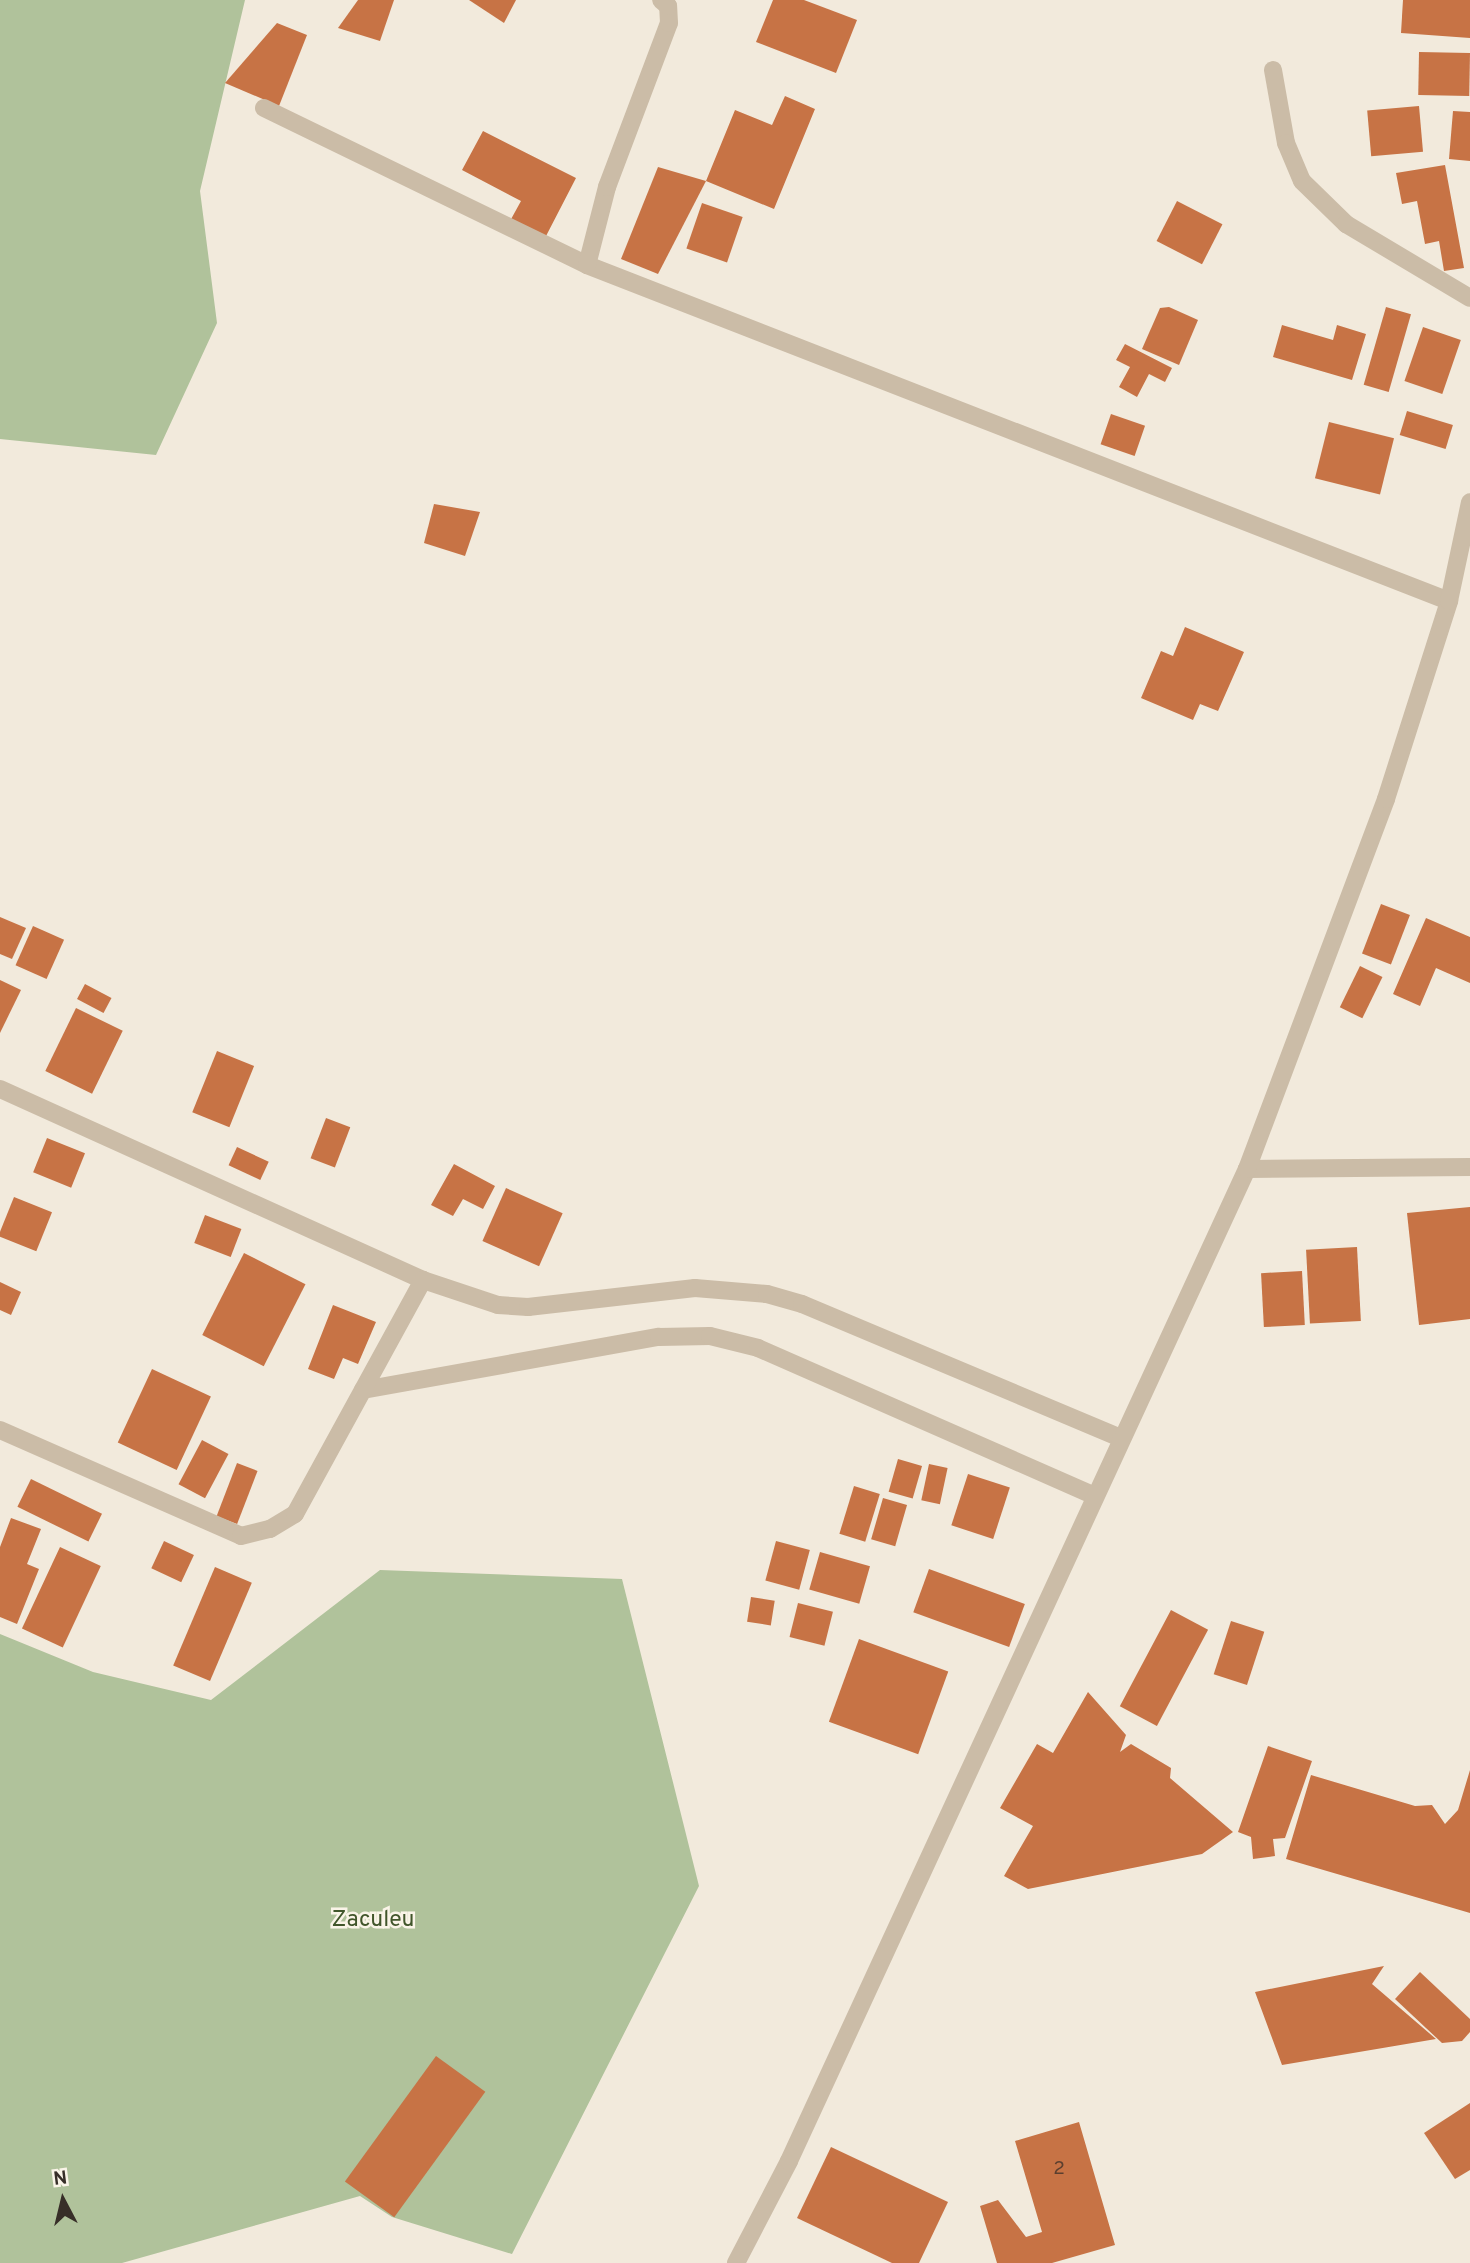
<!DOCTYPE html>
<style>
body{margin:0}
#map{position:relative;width:1470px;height:2263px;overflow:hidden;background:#f2eadc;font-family:Overpass,sans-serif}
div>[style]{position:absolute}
.green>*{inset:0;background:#b0c29b}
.building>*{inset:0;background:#c77345;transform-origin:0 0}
.lane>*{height:18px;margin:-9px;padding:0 9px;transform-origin:9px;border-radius:9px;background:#cbbca7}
.street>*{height:18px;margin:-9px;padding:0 9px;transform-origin:9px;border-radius:9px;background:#cbbca7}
span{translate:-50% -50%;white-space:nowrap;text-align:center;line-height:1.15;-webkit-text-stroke:5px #faf4e8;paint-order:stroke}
.number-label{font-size:19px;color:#5b3f2f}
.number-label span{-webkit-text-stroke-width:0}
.park-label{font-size:23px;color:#41562b}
.north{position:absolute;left:28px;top:2165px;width:70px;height:70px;-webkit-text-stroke:5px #faf4e8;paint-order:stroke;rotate:353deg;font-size:19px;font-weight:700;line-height:28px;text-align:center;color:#372e28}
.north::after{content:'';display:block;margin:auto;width:24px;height:32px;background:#372e28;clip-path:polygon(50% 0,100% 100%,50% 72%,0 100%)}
</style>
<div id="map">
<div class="green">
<div style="clip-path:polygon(0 0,245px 0,200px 191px,217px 323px,156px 455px,0 439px)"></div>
<div style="clip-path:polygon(380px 1570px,622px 1579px,699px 1886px,512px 2254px,392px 2217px,360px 2196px,122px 2263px,0 2263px,0 1634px,93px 1672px,211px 1700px)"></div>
</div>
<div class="building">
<div style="clip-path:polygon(358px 0,394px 0,380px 41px,338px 28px)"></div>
<div style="clip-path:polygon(469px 0,516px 0,504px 23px)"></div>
<div style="clip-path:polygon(773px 0,804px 0,857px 20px,836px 73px,756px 42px)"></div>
<div style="clip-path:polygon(1403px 0,1470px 0,1470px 38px,1401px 33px)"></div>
<div style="clip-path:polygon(277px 23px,307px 35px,279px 106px,225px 83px)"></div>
<div style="left:1419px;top:52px;width:51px;height:43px;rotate:1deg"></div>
<div style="clip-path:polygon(785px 96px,815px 109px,774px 209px,706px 181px,735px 110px,772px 125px)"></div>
<div style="left:1419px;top:106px;width:46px;height:52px;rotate:85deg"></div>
<div style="clip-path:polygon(1453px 111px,1470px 112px,1470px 161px,1449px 159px)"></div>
<div style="clip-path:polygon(483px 131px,576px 178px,545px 238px,510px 221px,521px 201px,462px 170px)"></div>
<div style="clip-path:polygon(1445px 165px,1464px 268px,1444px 271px,1439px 241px,1425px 244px,1417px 201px,1402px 204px,1396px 173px)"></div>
<div style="clip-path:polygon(658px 167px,706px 181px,658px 274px,621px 259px)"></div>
<div style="left:1177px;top:201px;width:51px;height:45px;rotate:27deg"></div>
<div style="left:702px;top:203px;width:43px;height:48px;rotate:19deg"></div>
<div style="clip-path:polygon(1169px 307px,1198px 320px,1179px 365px,1142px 349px,1160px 308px)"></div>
<div style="left:1386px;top:307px;width:26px;height:81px;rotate:16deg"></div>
<div style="clip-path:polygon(1282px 325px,1333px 340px,1337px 325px,1366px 334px,1352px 380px,1273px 357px)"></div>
<div style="left:1423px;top:327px;width:40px;height:57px;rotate:19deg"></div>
<div style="clip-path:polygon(1125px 344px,1172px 368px,1165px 382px,1149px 374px,1137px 397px,1119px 387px,1130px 367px,1116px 360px)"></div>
<div style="left:1407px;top:411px;width:48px;height:25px;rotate:17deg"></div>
<div style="left:1111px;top:414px;width:36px;height:32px;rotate:19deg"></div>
<div style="left:1329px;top:422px;width:67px;height:58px;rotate:14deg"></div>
<div style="clip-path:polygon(434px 504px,480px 512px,465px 556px,424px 543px)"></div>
<div style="clip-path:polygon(1185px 627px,1244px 652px,1218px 711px,1200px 704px,1193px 720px,1141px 698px,1161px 651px,1173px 656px)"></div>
<div style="left:1381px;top:904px;width:31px;height:53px;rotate:21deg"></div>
<div style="clip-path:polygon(0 917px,26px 928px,12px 959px,0 954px)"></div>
<div style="clip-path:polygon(1426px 918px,1470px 937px,1470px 983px,1436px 968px,1420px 1006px,1393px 994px)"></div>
<div style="left:33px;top:926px;width:34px;height:43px;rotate:24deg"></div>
<div style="left:1360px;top:966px;width:25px;height:46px;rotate:26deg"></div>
<div style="clip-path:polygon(0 980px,21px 990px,0 1033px)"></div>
<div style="left:85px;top:984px;width:30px;height:17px;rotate:28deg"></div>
<div style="left:76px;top:1008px;width:52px;height:70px;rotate:26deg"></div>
<div style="left:217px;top:1051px;width:40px;height:66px;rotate:22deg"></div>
<div style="left:326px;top:1118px;width:26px;height:43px;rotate:21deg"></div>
<div style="left:47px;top:1138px;width:41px;height:37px;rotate:22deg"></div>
<div style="left:237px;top:1147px;width:35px;height:20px;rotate:25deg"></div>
<div style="clip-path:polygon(454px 1164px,495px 1186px,483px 1209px,463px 1199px,453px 1216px,431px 1205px)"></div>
<div style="left:506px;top:1188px;width:62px;height:58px;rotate:24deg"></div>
<div style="left:14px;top:1197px;width:41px;height:42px;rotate:22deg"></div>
<div style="clip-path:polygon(1470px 1207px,1470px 1319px,1419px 1325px,1407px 1213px)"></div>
<div style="left:205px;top:1215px;width:39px;height:30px;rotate:21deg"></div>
<div style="left:1357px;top:1247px;width:74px;height:51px;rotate:87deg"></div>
<div style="left:244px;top:1253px;width:69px;height:92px;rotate:27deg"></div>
<div style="left:1302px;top:1271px;width:54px;height:41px;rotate:87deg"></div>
<div style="clip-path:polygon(0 1282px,21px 1292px,11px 1315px,0 1310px)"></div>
<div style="clip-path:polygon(333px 1305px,376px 1322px,358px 1364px,343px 1358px,334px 1379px,308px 1369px)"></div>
<div style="left:152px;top:1369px;width:65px;height:81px;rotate:25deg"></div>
<div style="left:202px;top:1440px;width:30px;height:50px;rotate:28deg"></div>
<div style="left:898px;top:1459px;width:25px;height:34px;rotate:16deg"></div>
<div style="left:237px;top:1463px;width:22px;height:57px;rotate:21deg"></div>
<div style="left:929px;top:1464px;width:19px;height:37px;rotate:12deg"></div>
<div style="left:968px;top:1474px;width:44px;height:54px;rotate:18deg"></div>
<div style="left:31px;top:1479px;width:79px;height:31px;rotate:26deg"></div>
<div style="left:854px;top:1486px;width:27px;height:50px;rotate:17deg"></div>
<div style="left:883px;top:1498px;width:25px;height:43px;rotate:16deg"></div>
<div style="clip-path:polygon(11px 1518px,41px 1529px,27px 1564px,39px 1569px,17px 1624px,0 1617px,0 1547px)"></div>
<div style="left:164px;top:1541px;width:33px;height:30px;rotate:25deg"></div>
<div style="left:776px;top:1541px;width:35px;height:41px;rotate:15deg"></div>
<div style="left:60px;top:1547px;width:45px;height:90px;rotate:25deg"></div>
<div style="left:820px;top:1552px;width:52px;height:39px;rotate:16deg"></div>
<div style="left:215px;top:1567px;width:40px;height:107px;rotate:23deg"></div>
<div style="left:929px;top:1569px;width:102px;height:46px;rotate:20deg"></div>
<div style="left:751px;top:1597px;width:24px;height:25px;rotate:9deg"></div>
<div style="left:798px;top:1603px;width:36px;height:35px;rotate:14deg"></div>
<div style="left:1171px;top:1610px;width:42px;height:109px;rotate:28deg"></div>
<div style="left:1231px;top:1621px;width:35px;height:56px;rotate:18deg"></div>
<div style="left:859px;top:1639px;width:95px;height:88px;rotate:20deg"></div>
<div style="clip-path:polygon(1088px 1692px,1126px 1735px,1120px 1752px,1131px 1744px,1171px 1768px,1170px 1778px,1233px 1832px,1202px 1854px,1028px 1889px,1004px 1876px,1033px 1826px,1000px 1808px,1037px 1744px,1053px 1753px)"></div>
<div style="clip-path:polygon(1268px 1746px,1312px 1761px,1285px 1838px,1273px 1839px,1275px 1856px,1253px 1859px,1251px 1837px,1238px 1832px)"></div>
<div style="clip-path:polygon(1470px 1770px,1470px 1913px,1286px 1859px,1311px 1775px,1415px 1806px,1432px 1805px,1445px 1824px,1458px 1810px)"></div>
<div style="clip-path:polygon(1384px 1966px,1372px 1984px,1436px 2039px,1282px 2065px,1255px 1992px)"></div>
<div style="clip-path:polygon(1420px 1972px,1470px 2019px,1470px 2032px,1462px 2041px,1442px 2043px,1395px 1999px)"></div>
<div style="left:436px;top:2056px;width:61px;height:155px;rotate:36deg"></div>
<div style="clip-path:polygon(1470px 2103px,1470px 2170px,1455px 2179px,1424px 2133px)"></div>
<div style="clip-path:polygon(1079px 2122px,1115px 2245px,1052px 2263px,997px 2263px,980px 2206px,998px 2200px,1026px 2237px,1042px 2232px,1015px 2141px)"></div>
<div style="clip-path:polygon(831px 2147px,948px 2202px,919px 2263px,892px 2263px,797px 2218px)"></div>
</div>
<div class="lane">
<div style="left:1273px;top:70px;width:74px;rotate:79.9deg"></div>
<div style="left:1286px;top:143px;width:41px;rotate:67.2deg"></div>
<div style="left:1302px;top:181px;width:62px;rotate:44.3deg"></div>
<div style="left:1346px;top:224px;width:144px;rotate:30.8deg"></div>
</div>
<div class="street">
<div style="left:264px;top:108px;width:359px;rotate:25.9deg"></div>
<div style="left:587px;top:265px;width:925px;rotate:21.3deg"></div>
<div style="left:587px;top:265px;width:81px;rotate:-75.6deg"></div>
<div style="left:607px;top:187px;width:175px;rotate:-69.3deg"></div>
<div style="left:669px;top:23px;width:17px;rotate:-93deg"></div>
<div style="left:668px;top:6px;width:9px;rotate:-139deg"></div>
<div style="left:0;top:1089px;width:464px;rotate:24.3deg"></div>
<div style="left:423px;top:1280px;width:79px;rotate:18.4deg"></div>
<div style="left:498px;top:1305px;width:30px;rotate:4deg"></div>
<div style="left:528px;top:1307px;width:168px;rotate:-6.5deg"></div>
<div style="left:695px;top:1288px;width:72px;rotate:4.8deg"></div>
<div style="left:767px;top:1294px;width:36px;rotate:16deg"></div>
<div style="left:802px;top:1304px;width:346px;rotate:22.8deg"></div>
<div style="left:1247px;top:1169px;width:223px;rotate:-0.5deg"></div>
<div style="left:363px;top:1390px;width:301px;rotate:-10.2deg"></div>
<div style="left:659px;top:1337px;width:51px;rotate:-1.1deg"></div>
<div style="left:710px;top:1336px;width:49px;rotate:14deg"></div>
<div style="left:758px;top:1348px;width:368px;rotate:23.7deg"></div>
<div style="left:0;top:1430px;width:263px;rotate:23.7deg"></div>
<div style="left:241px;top:1536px;width:30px;rotate:-14deg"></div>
<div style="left:270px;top:1529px;width:29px;rotate:-31deg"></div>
<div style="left:295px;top:1514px;width:267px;rotate:-61.3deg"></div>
<div style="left:736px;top:2263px;width:115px;rotate:-62.5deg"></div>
<div style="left:789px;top:2161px;width:1093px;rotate:-65.22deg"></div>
<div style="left:1247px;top:1169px;width:395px;rotate:-69.4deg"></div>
<div style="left:1386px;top:799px;width:208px;rotate:-72.3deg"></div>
<div style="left:1449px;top:601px;width:101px;rotate:-78deg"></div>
</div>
<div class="number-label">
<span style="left:1059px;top:2170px">2</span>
</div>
<div class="park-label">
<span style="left:373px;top:1921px">Zaculeu</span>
</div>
<div class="north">N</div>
</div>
